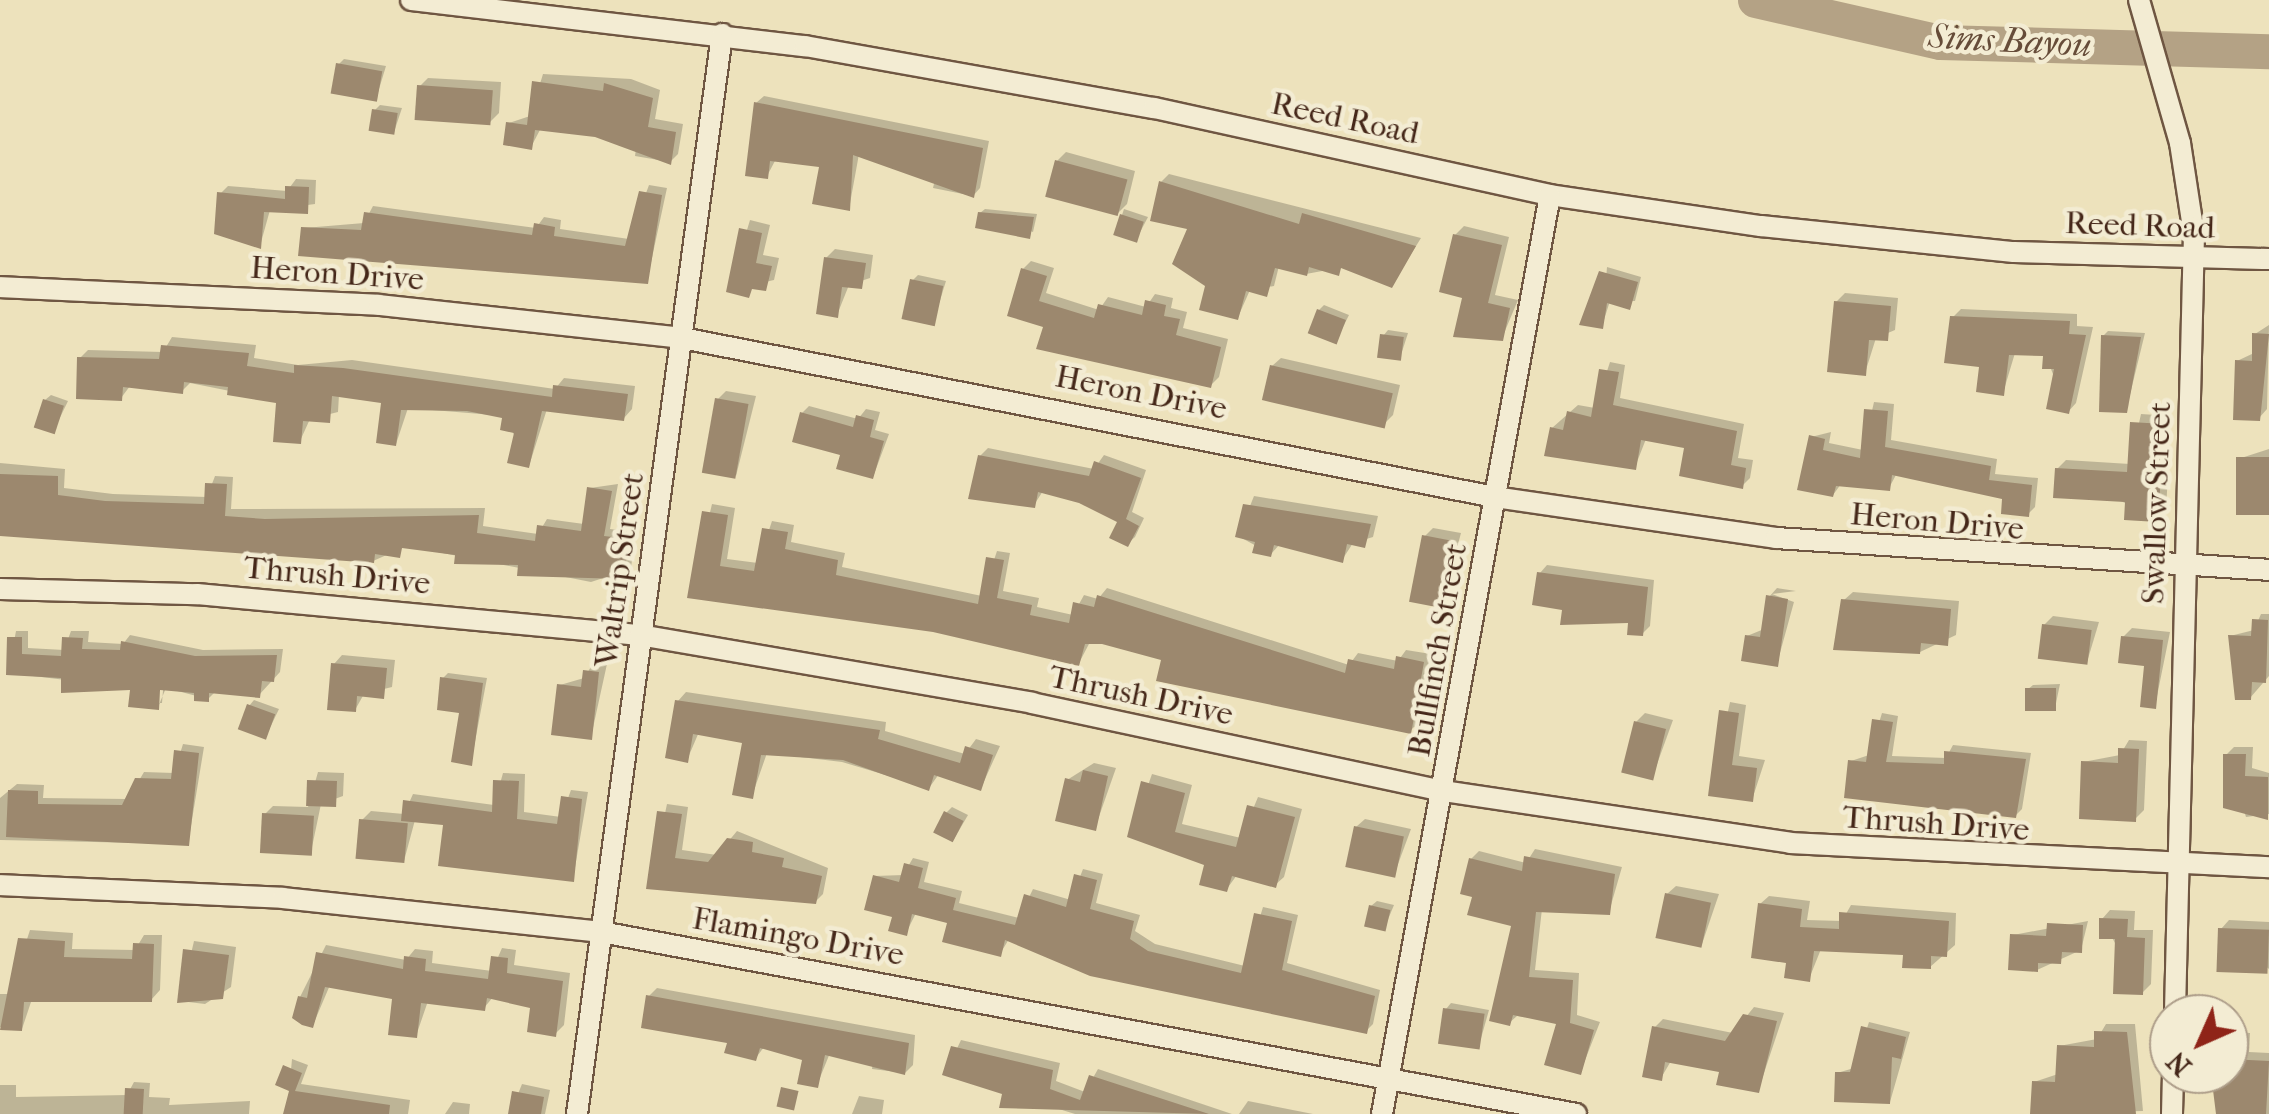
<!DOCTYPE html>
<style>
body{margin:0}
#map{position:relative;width:2269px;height:1114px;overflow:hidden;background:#ede2bc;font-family:"IM FELL French Canon",serif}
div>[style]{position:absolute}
.shadow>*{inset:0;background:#0003}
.river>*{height:35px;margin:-17.5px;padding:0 17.5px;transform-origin:17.5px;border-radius:17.5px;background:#b4a285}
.building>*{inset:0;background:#9c886e;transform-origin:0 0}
.roads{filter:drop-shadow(2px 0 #6f5642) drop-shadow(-2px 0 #6f5642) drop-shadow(0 2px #6f5642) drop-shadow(0 -2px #6f5642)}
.minor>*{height:20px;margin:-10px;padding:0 10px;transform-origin:10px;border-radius:10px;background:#f3ecd3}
span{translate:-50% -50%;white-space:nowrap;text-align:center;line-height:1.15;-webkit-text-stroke:9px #f3ecd3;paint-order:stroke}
.street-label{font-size:32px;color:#452719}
.water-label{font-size:35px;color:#664c39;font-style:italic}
.north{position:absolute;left:2149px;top:994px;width:100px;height:100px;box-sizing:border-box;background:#f3ecd3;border:2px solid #ad9d89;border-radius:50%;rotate:225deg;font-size:28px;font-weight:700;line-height:40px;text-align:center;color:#452719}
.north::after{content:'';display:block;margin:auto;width:35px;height:45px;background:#8f2418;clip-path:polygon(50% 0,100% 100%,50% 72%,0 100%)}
</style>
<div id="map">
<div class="shadow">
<div style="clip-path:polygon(344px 59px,386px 66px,376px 99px,339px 64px)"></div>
<div style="clip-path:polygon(543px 74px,631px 79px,660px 90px,655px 119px,683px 124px,678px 154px,670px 162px,635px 156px,636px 148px,595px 135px,541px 128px,531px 147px,509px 123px,530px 116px)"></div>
<div style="clip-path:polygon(428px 78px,501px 82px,499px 113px,490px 122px,419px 87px)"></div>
<div style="clip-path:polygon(764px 96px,989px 141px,980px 188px,973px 196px,933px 188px,936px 175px,859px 154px,849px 209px,822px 165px,776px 159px,767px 176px,756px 103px)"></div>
<div style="clip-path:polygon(380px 105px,402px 108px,394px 132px,375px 110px)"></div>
<div style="clip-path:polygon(1066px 152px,1135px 171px,1127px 204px,1118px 213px,1057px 161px)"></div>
<div style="clip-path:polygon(1169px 174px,1421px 238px,1392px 285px,1344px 267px,1306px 274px,1279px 266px,1274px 286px,1250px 290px,1238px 317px,1208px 285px,1190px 228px,1161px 182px)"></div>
<div style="clip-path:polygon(296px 179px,316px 180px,315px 204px,270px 210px,260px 246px,220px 194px,228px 186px,287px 191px)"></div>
<div style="clip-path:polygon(649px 185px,667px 188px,647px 281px,304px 228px,364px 223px,373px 206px,536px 228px,544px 217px,561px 220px,560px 229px,629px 239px)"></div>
<div style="clip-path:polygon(985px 209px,1037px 214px,1033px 232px,980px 213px)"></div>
<div style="clip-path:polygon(1124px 209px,1148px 217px,1136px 240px,1116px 233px)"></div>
<div style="clip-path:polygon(750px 220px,770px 225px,763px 255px,779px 258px,774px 280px,729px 290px)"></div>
<div style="clip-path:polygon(1464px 226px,1509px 237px,1495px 295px,1518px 300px,1502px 338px,1465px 296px,1455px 235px)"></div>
<div style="clip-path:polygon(835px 249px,873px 255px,870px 278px,849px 285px,837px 315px,826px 258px)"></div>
<div style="clip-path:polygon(1031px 261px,1054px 268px,1046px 293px,1099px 310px,1108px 297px,1146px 307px,1155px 294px,1173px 298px,1171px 308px,1187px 312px,1183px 328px,1228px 339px,1219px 377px,1211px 385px,1046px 326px,1023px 269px)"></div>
<div style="clip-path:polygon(1607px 267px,1641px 277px,1635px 301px,1610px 301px,1602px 326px)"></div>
<div style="clip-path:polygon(918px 275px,946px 281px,933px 323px,913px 280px)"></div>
<div style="clip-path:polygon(1845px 293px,1898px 298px,1895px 330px,1876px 338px,1865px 373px,1836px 302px)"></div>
<div style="clip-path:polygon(1324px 305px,1349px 315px,1336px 341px,1319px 310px)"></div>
<div style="clip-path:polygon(1961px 309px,2077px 314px,2077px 326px,2093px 327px,2076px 403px,2068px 412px,2045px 354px,2015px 353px,2003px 393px,1952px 318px)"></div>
<div style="clip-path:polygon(2269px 325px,2267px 409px,2259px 418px,2237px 361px,2254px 353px,2255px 334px)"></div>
<div style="clip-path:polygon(1388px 330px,1408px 333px,1400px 358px,1383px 336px)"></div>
<div style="clip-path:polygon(2108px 331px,2145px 333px,2126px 411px,2103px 336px)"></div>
<div style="clip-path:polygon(172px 337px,256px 345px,254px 358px,298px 365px,352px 360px,555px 389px,564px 378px,635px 386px,632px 409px,624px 418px,547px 409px,529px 466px,505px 416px,408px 408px,396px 444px,384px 401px,339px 395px,338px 412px,310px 419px,300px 441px,279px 401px,190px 383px,182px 391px,130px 386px,121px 398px,80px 358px,88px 350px,163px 352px)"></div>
<div style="clip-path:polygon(1281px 358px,1400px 385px,1393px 415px,1385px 423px,1272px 366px)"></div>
<div style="clip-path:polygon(1610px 362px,1625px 365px,1620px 398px,1744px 424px,1738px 458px,1753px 460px,1750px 478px,1742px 486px,1687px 446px,1646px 439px,1635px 467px,1552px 428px,1578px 405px,1595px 408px)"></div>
<div style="clip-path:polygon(726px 391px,756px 396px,736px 476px,717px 400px)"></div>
<div style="clip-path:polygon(51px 395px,68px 401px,53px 432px,45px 400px)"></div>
<div style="clip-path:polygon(1874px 402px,1894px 404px,1891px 440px,1997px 459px,1995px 474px,2038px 478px,2035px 507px,2028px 514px,2005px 497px,1897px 473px,1889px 488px,1841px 484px,1833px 495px,1811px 437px,1831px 432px,1829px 443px,1863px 450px)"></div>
<div style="clip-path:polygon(809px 406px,858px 419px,866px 409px,880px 412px,875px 430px,889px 434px,873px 477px,802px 413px)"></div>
<div style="clip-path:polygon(2141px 414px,2171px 416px,2166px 511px,2157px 519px,2057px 469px,2066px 460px,2130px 464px)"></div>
<div style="clip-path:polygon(988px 448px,1094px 469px,1104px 455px,1146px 470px,1132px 512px,1144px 518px,1135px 537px,1127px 544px,1120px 521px,1080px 500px,1043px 491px,1034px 505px,980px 456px)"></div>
<div style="clip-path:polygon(2269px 449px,2269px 512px,2238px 459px)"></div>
<div style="clip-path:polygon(0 463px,65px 469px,64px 488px,113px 494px,207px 497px,215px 476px,233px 477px,231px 509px,485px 508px,483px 526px,538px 534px,547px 519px,584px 524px,590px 488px,618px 484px,610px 529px,635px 532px,631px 569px,591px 582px,407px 546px,373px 561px,0 535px)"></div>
<div style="clip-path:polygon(1254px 496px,1378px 516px,1373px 537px,1353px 543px,1342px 560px,1280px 544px,1271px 554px,1238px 536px)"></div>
<div style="clip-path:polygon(712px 504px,735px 508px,727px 559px,758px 563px,772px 521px,794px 525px,791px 542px,845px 553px,842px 567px,982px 596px,997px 551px,1010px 553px,1003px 591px,1039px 598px,1037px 607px,1073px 615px,1084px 595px,1098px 599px,1107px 588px,1349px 665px,1358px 653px,1398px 661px,1406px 650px,1431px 654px,1418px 723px,1410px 731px,1102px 642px,1090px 642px,1079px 663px,933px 629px,690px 596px)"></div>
<div style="clip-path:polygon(1433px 528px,1461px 533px,1442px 604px,1425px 536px)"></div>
<div style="clip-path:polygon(1547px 565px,1654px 580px,1650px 626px,1642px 634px,1631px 621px,1565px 608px,1540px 573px)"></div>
<div style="clip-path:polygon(1777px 588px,1796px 591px,1772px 594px,1794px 602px,1777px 664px,1747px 636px,1764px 629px,1769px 597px)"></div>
<div style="clip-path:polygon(1853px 592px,1959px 601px,1956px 635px,1920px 652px,1844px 600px)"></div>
<div style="clip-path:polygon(2261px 614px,2269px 614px,2269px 676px,2250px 698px,2230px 636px,2254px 630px)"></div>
<div style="clip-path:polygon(2053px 616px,2099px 622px,2087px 662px,2044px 625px)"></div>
<div style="clip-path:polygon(2132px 628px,2170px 632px,2155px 706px,2147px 664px,2123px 637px)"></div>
<div style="clip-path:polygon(evenodd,16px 631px,28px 631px,28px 648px,64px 650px,71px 631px,89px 631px,88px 642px,123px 644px,130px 635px,203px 650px,283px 649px,280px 672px,259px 695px,216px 691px,208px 699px,166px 688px,158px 707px,132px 688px,8px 673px,16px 631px,159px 678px,164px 678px,162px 703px,157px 703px,159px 678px)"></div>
<div style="clip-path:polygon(342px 655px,395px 660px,392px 687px,364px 694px,355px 710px,334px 664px)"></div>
<div style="clip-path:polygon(594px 662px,607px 664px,591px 737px,560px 685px,584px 678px)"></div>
<div style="clip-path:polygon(448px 673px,487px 678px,471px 763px,462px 711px,443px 678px)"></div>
<div style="clip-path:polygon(2060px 684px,2055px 708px,2027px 690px,2033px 685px)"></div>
<div style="clip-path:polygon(686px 692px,886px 722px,885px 731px,965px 754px,976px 739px,1000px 746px,981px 788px,939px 774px,929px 788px,842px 762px,767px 753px,752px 796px,745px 741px,699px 732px,687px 760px,678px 701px)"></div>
<div style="clip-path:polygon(254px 700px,279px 709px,266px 736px,249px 706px)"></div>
<div style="clip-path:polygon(1730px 702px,1746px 705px,1739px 756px,1765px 760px,1752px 800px,1710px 794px)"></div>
<div style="clip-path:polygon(1645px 713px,1673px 720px,1652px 778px,1636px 722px)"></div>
<div style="clip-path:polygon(1882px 713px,1898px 716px,1892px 756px,1946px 758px,1953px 745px,2031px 753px,2022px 809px,2015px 816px,1851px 761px,1869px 755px)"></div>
<div style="clip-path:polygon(2129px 740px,2147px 741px,2144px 810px,2135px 819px,2083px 762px,2120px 755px)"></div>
<div style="clip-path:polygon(183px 744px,204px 747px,188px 844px,0 840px,0 798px,17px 784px,44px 785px,43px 798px,128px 799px,144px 772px,174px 773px)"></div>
<div style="clip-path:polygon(2234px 747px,2253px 747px,2252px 768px,2269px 773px,2269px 814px,2246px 817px,2226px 755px)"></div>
<div style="clip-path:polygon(1094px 763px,1116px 768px,1095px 828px,1067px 780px)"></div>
<div style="clip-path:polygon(318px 772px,344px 773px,343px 796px,321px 804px,311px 852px,265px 814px,273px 806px,308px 807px)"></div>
<div style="clip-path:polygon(503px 773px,525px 774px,524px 812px,561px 817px,571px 790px,588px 792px,573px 879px,446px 822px,415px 820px,404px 861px,362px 820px,371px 811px,404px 814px,413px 794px,494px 805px)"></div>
<div style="clip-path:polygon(1152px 774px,1192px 785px,1182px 824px,1241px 838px,1258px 797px,1302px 809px,1284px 877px,1275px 885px,1237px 875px,1226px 890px,1207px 863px,1130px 836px)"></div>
<div style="clip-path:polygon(667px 804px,688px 807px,682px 850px,717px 855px,737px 831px,828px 868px,823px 894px,815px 902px,649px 887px)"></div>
<div style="clip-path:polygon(952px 807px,968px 815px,954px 839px,946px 813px)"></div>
<div style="clip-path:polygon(1365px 819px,1411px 829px,1394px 875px,1356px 827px)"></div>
<div style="clip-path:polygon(1535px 849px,1622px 867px,1609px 912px,1542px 909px,1535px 970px,1579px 973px,1577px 1015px,1600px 1022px,1580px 1073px,1559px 1022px,1517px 1016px,1509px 1023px,1514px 924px,1475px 895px,1471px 859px,1479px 851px,1526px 863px)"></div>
<div style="clip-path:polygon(913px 858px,929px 862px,924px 882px,962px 891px,959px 903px,1019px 918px,1033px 889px,1071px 900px,1083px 869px,1103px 874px,1096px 903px,1140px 915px,1135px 931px,1155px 944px,1245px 966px,1263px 907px,1298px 915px,1287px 963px,1380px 990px,1373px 1024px,1366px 1031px,1009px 939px,1000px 954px,950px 921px,916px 913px,906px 933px,875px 876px,903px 875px)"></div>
<div style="clip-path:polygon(1676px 886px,1719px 894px,1702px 944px,1667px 894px)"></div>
<div style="clip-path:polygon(1769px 896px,1810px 901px,1807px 920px,1842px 921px,1851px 905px,1956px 913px,1955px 945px,1930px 967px,1906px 953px,1821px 949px,1809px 979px,1788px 960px,1760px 904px)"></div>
<div style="clip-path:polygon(1377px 901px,1394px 905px,1384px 929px,1371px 906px)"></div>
<div style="clip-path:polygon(2110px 910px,2135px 911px,2134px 930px,2153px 930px,2151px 984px,2142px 993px,2102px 919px)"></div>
<div style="clip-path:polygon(2229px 920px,2269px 922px,2269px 969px,2221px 929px)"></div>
<div style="clip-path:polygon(2088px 921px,2081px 950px,2037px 970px,2013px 935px)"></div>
<div style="clip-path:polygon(30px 930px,73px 933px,72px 949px,135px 950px,144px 935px,162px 935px,160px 990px,151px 1000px,32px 999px,22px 1029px,0 1027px,0 994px,9px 994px)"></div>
<div style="clip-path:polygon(194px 941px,236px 947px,231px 987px,205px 1004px,180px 1001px)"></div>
<div style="clip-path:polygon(326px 945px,406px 960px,415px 949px,433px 951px,432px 963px,492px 971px,502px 948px,516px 950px,514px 965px,570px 973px,564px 1025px,555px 1034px,533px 1006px,493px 997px,484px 1008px,428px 1001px,416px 1036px,395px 997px,330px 985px,313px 1025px,300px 997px)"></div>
<div style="clip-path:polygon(657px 988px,915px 1035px,913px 1065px,905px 1073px,872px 1069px,873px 1060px,830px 1053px,817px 1085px,805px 1058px,764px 1047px,755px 1059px,649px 996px)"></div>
<div style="clip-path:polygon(1451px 1003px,1489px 1010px,1478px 1049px,1446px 1009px)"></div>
<div style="clip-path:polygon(1754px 1007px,1784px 1013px,1758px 1091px,1722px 1070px,1671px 1061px,1661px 1078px,1654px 1028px,1663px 1019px,1733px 1033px)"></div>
<div style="clip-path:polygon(1869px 1022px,1910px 1032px,1890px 1102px,1837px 1073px,1854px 1068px)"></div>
<div style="clip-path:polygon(2106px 1024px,2135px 1024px,2143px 1111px,2033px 1114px,2034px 1082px,2058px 1074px,2059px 1046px,2097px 1039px)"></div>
<div style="clip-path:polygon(2229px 1033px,2250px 1033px,2249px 1052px,2269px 1053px,2269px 1114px,2218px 1114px)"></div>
<div style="clip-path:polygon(961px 1040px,1060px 1063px,1056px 1081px,1085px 1092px,1098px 1069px,1232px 1114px,1075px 1114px,945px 1074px)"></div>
<div style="clip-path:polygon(292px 1059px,308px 1065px,301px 1084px,410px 1100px,408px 1114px,287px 1114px)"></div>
<div style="clip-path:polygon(134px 1082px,150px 1083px,149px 1097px,170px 1098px,169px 1105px,250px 1101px,249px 1114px,0 1114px,0 1085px,16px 1085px,16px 1097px,127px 1095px)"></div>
<div style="clip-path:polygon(522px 1084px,550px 1090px,545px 1114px,510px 1114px)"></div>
<div style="clip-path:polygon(859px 1096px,884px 1100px,882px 1114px,852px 1114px)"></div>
<div style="clip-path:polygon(1248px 1101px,1313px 1114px,1239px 1114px)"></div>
<div style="clip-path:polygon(453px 1102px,470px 1104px,469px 1114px,445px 1114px)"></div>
</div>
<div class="river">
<div style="left:1755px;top:0;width:190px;rotate:12.8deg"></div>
<div style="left:1940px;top:42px;width:329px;rotate:1.6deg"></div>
</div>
<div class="building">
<div style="left:336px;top:63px;width:47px;height:31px;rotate:10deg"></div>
<div style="clip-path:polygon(532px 81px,603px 91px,604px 83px,653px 98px,648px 127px,676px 132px,671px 165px,595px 137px,535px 130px,532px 150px,503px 145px,506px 122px,527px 125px)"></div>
<div style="left:417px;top:85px;width:76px;height:35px;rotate:4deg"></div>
<div style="clip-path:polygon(754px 102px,983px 148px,974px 198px,853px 155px,850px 211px,812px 204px,819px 167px,770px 161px,768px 179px,745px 176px)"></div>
<div style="left:372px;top:109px;width:26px;height:22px;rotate:9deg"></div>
<div style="left:1055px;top:160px;width:75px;height:38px;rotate:15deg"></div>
<div style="clip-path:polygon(1159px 181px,1299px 224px,1302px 213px,1416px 246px,1392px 288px,1341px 268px,1339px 276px,1309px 267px,1307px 276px,1275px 268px,1267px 297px,1246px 291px,1238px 320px,1199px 310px,1205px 286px,1172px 264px,1187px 229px,1150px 221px)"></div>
<div style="clip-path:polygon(285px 186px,309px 187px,308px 214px,264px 212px,261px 249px,214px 234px,217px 192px,285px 199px)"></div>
<div style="clip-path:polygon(639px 191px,662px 195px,648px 284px,298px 256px,301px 227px,361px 230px,364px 212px,532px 235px,534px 223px,555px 227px,554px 236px,625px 246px)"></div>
<div style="clip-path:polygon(978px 212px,1034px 217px,1030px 239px,975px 228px)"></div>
<div style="left:1120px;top:214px;width:25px;height:22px;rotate:18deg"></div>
<div style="clip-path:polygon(739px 228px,762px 233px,756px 263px,772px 266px,766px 291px,752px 289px,749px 298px,726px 292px)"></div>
<div style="clip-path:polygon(1453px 234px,1502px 245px,1488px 303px,1510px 308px,1503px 341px,1453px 337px,1462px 298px,1439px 292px)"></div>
<div style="clip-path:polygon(824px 257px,866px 263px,862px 289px,842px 287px,838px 318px,816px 314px)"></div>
<div style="clip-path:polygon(1021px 268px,1047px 276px,1039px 301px,1094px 318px,1098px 304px,1142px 315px,1145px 300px,1166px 305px,1164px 316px,1180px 319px,1176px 335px,1221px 347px,1211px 388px,1036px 349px,1043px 327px,1007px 316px)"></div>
<div style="clip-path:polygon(1599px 271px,1638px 282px,1630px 310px,1607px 303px,1603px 329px,1579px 325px)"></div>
<div style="left:910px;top:279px;width:34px;height:41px;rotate:12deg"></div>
<div style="clip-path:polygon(1834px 301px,1891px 306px,1888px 341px,1869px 340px,1866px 376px,1827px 372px)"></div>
<div style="left:1317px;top:309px;width:31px;height:26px;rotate:21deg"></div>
<div style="clip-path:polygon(1950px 316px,2070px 321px,2069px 334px,2086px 335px,2069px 414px,2046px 409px,2054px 369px,2042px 369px,2043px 356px,2009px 355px,2004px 396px,1976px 392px,1979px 367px,1944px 363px)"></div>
<div style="clip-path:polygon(2252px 333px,2269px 334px,2260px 421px,2233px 420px,2235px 360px,2252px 361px)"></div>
<div style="left:1380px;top:334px;width:24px;height:24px;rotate:7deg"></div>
<div style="clip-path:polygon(2101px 335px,2141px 337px,2127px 413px,2099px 412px)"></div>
<div style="clip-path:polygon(161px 345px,249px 353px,247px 366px,294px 373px,294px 365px,343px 368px,552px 397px,553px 385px,628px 394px,624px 421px,542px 411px,529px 468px,507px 463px,514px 433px,500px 430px,502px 418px,467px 411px,401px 410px,396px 446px,376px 443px,381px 403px,332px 396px,330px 423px,303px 421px,301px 444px,273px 442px,276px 403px,227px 395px,228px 387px,184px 382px,183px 394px,123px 387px,122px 401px,76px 399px,77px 357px,159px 359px)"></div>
<div style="left:1270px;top:365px;width:126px;height:36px;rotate:13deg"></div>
<div style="clip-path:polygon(1599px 369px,1619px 372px,1613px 405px,1737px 431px,1731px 465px,1746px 468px,1743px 489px,1679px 476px,1684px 448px,1641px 440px,1636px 470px,1544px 456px,1550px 427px,1563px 430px,1567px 411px,1591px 417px)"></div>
<div style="left:715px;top:398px;width:34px;height:76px;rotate:10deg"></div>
<div style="left:43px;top:399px;width:22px;height:30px;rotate:18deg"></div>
<div style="clip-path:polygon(1864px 409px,1888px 411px,1885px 447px,1991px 466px,1989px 480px,2032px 485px,2029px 517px,2001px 514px,2002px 499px,1892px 475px,1890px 491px,1836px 486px,1833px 497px,1797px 490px,1809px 435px,1825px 439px,1823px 450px,1860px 458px)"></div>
<div style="clip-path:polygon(800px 412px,853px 427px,856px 415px,874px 420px,870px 437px,884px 441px,873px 479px,836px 469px,840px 455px,792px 442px)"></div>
<div style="clip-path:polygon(2130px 422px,2164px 424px,2158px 522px,2124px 520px,2125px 502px,2053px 498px,2055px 468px,2127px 472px)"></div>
<div style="clip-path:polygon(978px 455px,1089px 476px,1094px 461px,1141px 478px,1126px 519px,1139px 526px,1128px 547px,1109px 538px,1117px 522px,1079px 503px,1038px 492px,1035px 508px,968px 499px)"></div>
<div style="left:2269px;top:457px;width:58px;height:33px;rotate:90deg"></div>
<div style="clip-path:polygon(0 474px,58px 476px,58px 495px,105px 501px,204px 504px,205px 483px,227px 484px,225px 516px,265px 519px,479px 515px,477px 533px,535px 541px,537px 525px,581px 531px,587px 487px,612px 491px,604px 536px,629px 539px,624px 579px,517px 576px,518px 565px,454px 564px,455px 555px,402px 548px,400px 558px,375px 554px,374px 563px,0 536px)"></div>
<div style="clip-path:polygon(1243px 504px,1371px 524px,1365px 548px,1347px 544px,1343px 563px,1274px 545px,1271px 557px,1252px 553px,1255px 542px,1235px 537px)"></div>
<div style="clip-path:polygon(702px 511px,728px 515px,720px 566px,754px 571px,762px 528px,788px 532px,785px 549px,838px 560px,836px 575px,978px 604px,986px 557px,1004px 560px,997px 598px,1032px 605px,1030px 615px,1069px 623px,1073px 602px,1094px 607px,1097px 595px,1345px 673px,1348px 659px,1394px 669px,1396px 656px,1424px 662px,1411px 734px,1156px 681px,1161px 660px,1102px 644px,1085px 644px,1079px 666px,933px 632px,687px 598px)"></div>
<div style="left:1422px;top:535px;width:33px;height:68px;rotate:11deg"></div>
<div style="clip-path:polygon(1537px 572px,1648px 587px,1643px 636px,1627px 635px,1628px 623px,1560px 625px,1562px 610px,1532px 605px)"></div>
<div style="clip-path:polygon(1766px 595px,1788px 599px,1778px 667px,1741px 661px,1745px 635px,1760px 637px)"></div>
<div style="clip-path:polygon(1841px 599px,1951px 609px,1948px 646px,1921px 643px,1920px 654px,1833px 650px)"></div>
<div style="clip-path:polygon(2252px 619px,2268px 620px,2266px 683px,2252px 682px,2251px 700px,2235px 700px,2228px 635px,2251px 636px)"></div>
<div style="left:2042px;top:624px;width:50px;height:35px;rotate:7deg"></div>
<div style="clip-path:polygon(2121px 636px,2163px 640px,2156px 709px,2140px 707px,2144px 666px,2118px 663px)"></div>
<div style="clip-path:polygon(7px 637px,22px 637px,22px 654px,61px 656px,62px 637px,83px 638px,82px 649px,120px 650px,121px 641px,195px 656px,277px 655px,274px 682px,262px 681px,260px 698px,209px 693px,209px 702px,194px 701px,194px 693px,160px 690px,159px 710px,128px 707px,130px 690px,61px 693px,61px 678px,6px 675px)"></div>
<div style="clip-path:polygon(331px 663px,387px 668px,384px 699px,357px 696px,356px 712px,327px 710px)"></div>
<div style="clip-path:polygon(583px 670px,599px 672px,592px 740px,551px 735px,557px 684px,581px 687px)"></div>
<div style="clip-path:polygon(440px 677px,483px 683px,472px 766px,451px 762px,459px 713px,437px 710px)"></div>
<div style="left:2056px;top:688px;width:23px;height:31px;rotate:90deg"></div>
<div style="clip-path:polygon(675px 700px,880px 730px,878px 739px,960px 763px,965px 746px,993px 755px,981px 791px,934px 775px,929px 791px,843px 760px,761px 755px,753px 799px,732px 795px,742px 743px,693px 734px,688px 763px,665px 758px)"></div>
<div style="left:247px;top:704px;width:30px;height:27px;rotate:20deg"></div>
<div style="clip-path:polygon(1719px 710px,1739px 713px,1732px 765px,1757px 768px,1753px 802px,1708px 796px)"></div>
<div style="clip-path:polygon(1872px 719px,1893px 722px,1886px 762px,1944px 764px,1944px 751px,2026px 759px,2016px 818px,1844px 798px,1848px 760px,1866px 762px)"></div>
<div style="left:1634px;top:721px;width:33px;height:53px;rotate:14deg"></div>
<div style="clip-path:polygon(2118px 748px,2139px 749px,2136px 822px,2079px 819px,2081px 761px,2118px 763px)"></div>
<div style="clip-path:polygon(174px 750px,199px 753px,189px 846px,6px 837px,8px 790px,38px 791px,38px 804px,122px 805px,135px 778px,171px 779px)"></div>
<div style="clip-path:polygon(2223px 754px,2246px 754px,2245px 776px,2268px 777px,2268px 820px,2223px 808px)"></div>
<div style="clip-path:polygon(1083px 770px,1108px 776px,1096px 831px,1055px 821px,1065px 778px,1080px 782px)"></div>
<div style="left:307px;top:780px;width:30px;height:26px;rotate:2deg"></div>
<div style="clip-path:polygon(493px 780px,519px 781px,517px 819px,557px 824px,561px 796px,582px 799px,574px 882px,438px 866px,443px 825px,401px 821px,403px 800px,492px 812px)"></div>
<div style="clip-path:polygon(1141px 781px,1185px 793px,1175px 832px,1211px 841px,1236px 847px,1247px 805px,1295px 817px,1276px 888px,1232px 876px,1227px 892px,1199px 885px,1204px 865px,1127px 837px)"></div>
<div style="clip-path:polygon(657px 811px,682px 814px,675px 858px,708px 862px,727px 838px,753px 842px,752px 852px,784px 858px,782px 867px,822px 876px,816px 904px,646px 889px)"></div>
<div style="left:944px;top:811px;width:22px;height:24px;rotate:27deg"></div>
<div style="left:262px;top:813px;width:52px;height:40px;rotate:3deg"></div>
<div style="left:359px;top:819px;width:49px;height:40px;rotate:5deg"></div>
<div style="left:1354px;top:826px;width:51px;height:42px;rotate:12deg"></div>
<div style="clip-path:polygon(1524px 856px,1615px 874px,1610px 915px,1536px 912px,1529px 977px,1573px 980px,1570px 1023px,1594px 1030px,1581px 1075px,1544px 1065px,1556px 1024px,1513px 1015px,1510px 1026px,1489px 1021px,1511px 926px,1467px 915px,1472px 897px,1460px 894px,1469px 858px,1522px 871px)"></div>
<div style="clip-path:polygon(904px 863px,923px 868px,918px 888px,956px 898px,953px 910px,1015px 925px,1024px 894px,1066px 907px,1074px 874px,1097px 880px,1090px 909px,1134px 921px,1130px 939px,1148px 951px,1241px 973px,1254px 913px,1292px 921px,1282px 970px,1375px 996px,1367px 1034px,1090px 976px,1005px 940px,1001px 957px,942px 942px,947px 923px,912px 914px,907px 936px,888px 931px,892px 917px,864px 910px,873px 875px,899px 882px)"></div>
<div style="left:1665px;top:893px;width:47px;height:46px;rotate:12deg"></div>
<div style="clip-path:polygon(1758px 903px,1802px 909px,1800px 927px,1839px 929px,1839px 912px,1949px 921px,1947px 957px,1931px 956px,1931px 969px,1902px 968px,1903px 955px,1814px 951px,1810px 982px,1784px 978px,1786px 963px,1751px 958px)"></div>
<div style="left:1369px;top:905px;width:22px;height:22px;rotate:13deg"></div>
<div style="clip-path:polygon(2099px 918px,2128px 919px,2127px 937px,2145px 938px,2143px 995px,2113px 994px,2115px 939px,2099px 939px)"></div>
<div style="clip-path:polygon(2047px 923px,2083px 925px,2082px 953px,2062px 952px,2061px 964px,2038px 963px,2038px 972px,2008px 970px,2010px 934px,2046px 936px)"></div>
<div style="left:2218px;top:928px;width:51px;height:44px;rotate:2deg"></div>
<div style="clip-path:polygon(18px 938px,65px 941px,64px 957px,132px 959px,133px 943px,154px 944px,152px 1002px,24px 1002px,22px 1031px,0 1030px)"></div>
<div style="clip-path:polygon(183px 949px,229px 955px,223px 999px,177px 1003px)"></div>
<div style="clip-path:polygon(316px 952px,403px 969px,404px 956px,426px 959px,425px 971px,488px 979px,491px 956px,508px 958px,507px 973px,563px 981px,556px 1037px,527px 1032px,530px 1008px,487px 998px,485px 1011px,421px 1003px,417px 1038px,388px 1035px,392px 999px,325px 987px,313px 1028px,302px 1025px,292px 1018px,298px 996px,307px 998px)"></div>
<div style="clip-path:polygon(646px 995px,909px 1043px,905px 1075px,825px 1055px,818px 1088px,797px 1084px,802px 1060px,760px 1048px,756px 1061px,724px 1053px,727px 1043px,641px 1028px)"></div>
<div style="left:1443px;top:1008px;width:42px;height:36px;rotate:8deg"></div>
<div style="clip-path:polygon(1743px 1014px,1777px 1021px,1759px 1093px,1716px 1085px,1719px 1072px,1665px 1062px,1662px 1081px,1642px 1077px,1652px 1026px,1725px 1041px)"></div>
<div style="clip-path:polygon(1861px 1026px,1906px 1037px,1901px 1059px,1892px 1057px,1890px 1104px,1834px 1102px,1835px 1072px,1850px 1072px)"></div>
<div style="clip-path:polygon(2094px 1031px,2127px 1032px,2136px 1114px,2030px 1114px,2032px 1081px,2055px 1082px,2057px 1045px,2094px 1047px)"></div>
<div style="clip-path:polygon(951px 1046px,1053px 1070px,1050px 1089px,1080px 1100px,1089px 1075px,1209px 1114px,999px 1108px,1002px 1094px,942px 1075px)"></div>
<div style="clip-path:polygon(2229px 1059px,2269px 1061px,2266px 1114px,2216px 1114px,2211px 1074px,2229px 1074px)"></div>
<div style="clip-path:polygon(283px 1065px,302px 1073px,295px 1091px,390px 1105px,389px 1114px,283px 1114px,289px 1091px,275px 1085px)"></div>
<div style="left:781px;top:1087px;width:18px;height:20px;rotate:13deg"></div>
<div style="left:125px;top:1088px;width:19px;height:26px;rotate:3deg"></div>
<div style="clip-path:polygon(512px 1091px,544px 1097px,541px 1114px,508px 1114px)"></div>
</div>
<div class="roads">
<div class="minor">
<div style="left:411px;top:0;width:397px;rotate:6.7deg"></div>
<div style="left:805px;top:46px;width:354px;rotate:10.1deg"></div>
<div style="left:1154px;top:108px;width:405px;rotate:12.4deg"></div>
<div style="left:1550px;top:195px;width:213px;rotate:8.4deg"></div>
<div style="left:1761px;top:226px;width:254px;rotate:5.9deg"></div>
<div style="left:2014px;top:252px;width:255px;rotate:1.6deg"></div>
<div style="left:2139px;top:0;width:149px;rotate:74deg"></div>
<div style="left:2180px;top:143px;width:92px;rotate:81.3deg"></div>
<div style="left:2194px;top:234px;width:780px;rotate:91.4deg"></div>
<div style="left:0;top:287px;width:379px;rotate:2.7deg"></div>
<div style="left:379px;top:305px;width:305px;rotate:6.2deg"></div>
<div style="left:682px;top:338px;width:828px;rotate:11.07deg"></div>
<div style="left:1495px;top:497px;width:284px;rotate:8.3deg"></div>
<div style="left:1776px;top:538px;width:494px;rotate:3.7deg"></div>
<div style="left:0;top:589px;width:197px;rotate:1.5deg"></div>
<div style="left:197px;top:594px;width:445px;rotate:5.3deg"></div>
<div style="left:640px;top:635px;width:398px;rotate:9.8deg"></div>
<div style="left:1032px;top:703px;width:421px;rotate:12.1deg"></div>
<div style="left:1444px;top:791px;width:350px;rotate:8.5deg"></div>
<div style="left:1790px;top:843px;width:480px;rotate:2.9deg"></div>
<div style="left:0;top:885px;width:283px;rotate:2.6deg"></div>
<div style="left:283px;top:898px;width:320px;rotate:6.1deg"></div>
<div style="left:601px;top:932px;width:992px;rotate:10.57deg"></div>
<div style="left:577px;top:1114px;width:1090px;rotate:-82.35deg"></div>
<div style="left:1382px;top:1114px;width:934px;rotate:-79.64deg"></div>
<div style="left:2172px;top:1114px;width:40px;rotate:-88.6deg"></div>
</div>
</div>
<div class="street-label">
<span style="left:1345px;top:119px;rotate:12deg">Reed Road</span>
<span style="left:2140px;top:226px;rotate:2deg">Reed Road</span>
<span style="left:337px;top:274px;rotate:4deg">Heron Drive</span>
<span style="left:1141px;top:393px;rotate:11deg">Heron Drive</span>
<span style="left:2157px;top:503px;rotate:-88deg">Swallow Street</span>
<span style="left:1937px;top:522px;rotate:5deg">Heron Drive</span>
<span style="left:620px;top:570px;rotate:-82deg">Waltrip Street</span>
<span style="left:337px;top:576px;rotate:5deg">Thrush Drive</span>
<span style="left:1438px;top:650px;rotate:-80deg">Bullfinch Street</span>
<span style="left:1141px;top:696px;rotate:12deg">Thrush Drive</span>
<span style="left:1936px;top:824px;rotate:4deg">Thrush Drive</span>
<span style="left:798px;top:937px;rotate:10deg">Flamingo Drive</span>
</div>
<div class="water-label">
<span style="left:2010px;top:41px;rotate:3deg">Sims Bayou</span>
</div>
<div class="north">N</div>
</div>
